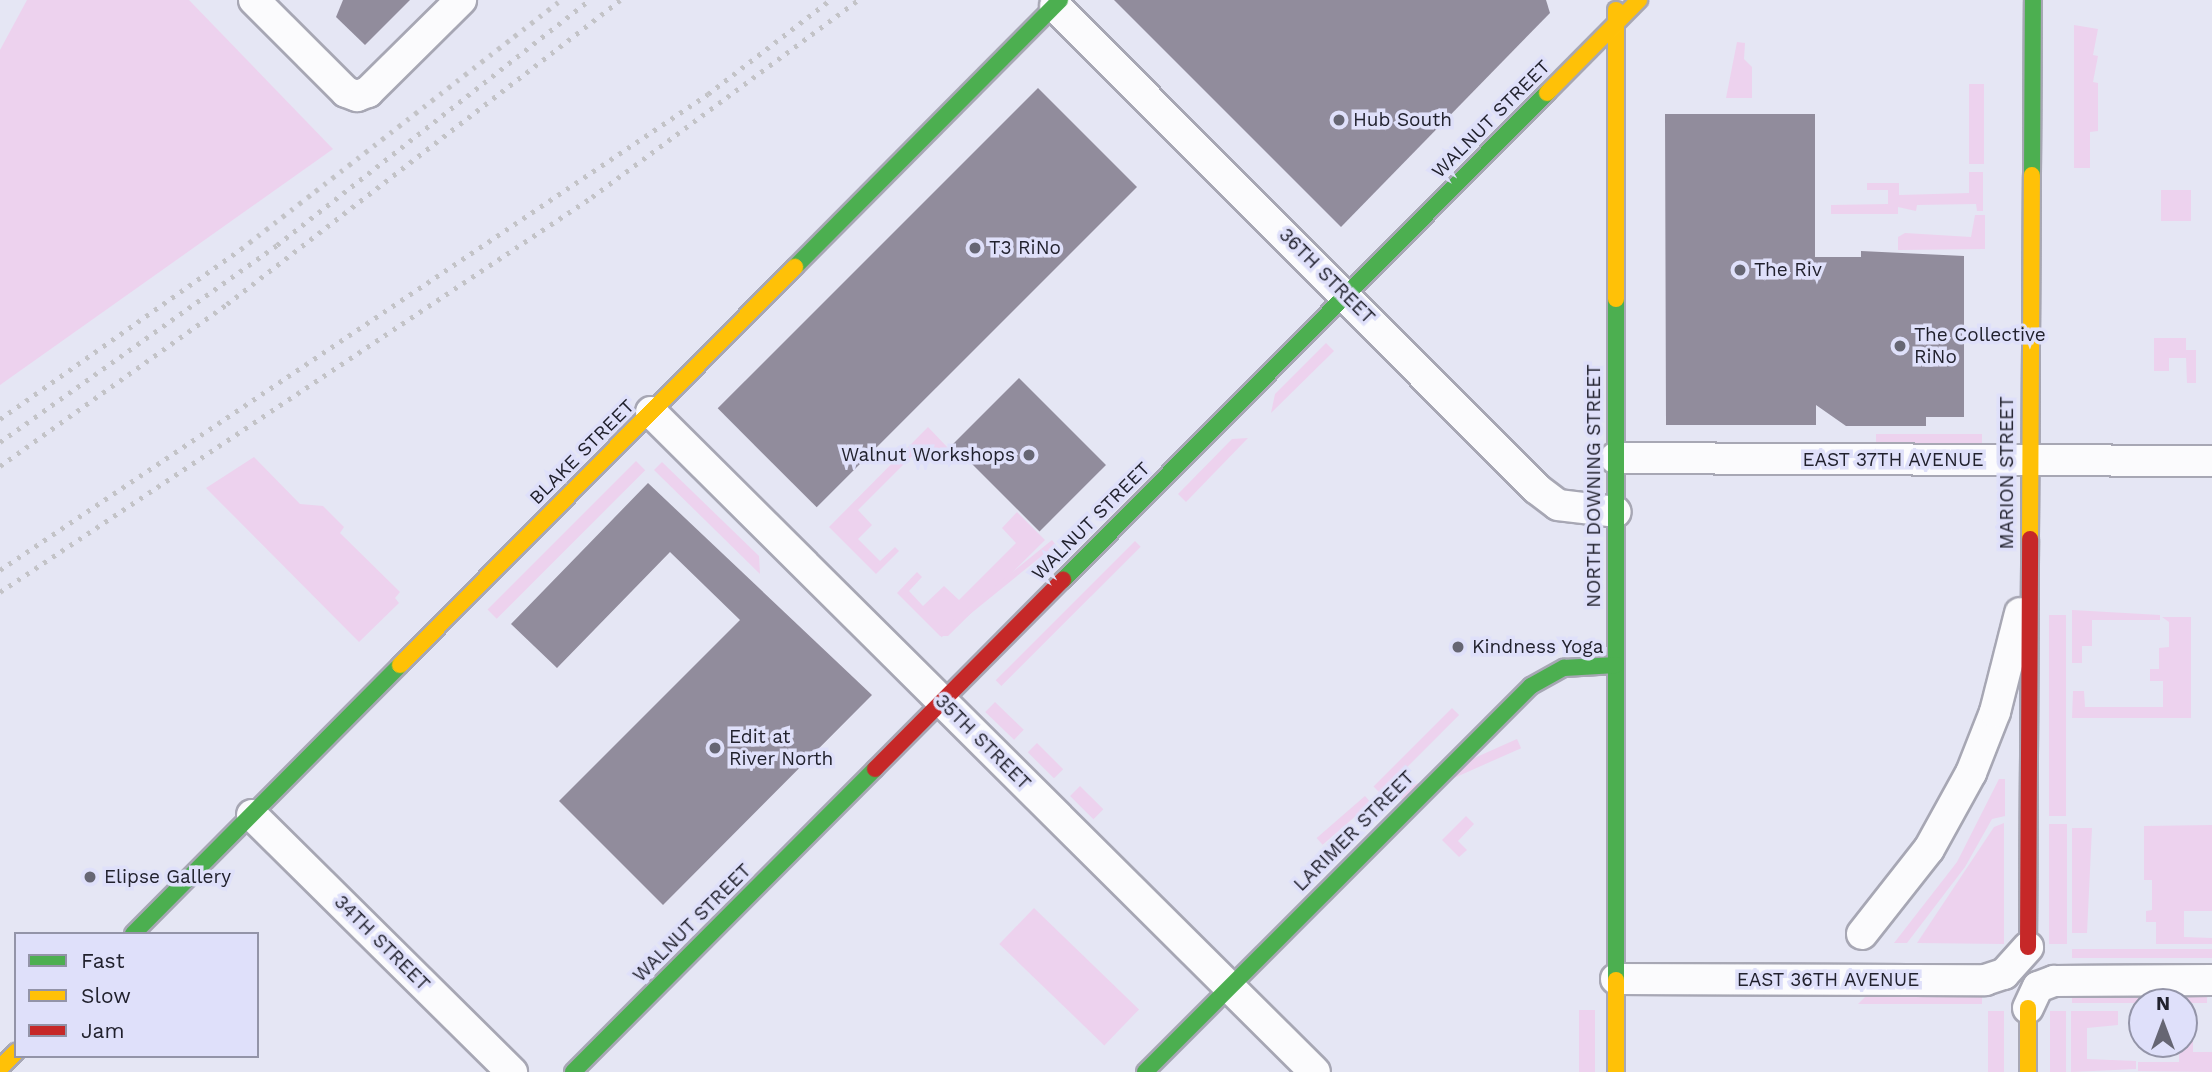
<!DOCTYPE html>
<style>
body{margin:0}
#map{position:relative;width:2212px;height:1072px;overflow:hidden;background:#e5e6f4;font-family:"Work Sans",sans-serif}
div>[style]{position:absolute}
.green>*{inset:0;background:#edd2ee;transform-origin:0 0}
.building>*{inset:0;background:#918c9c;transform-origin:0 0}
.roads{filter:drop-shadow(2px 0 #a7a7b4) drop-shadow(-2px 0 #a7a7b4) drop-shadow(0 2px #a7a7b4) drop-shadow(0 -2px #a7a7b4)}
.street>*{height:30px;margin:-15px;padding:0 15px;transform-origin:15px;border-radius:15px;background:#fbfbfd}
.fast>*{height:16px;margin:-8px;padding:0 8px;transform-origin:8px;border-radius:8px;background:#4caf50}
.slow>*{height:16px;margin:-8px;padding:0 8px;transform-origin:8px;border-radius:8px;background:#ffc107}
.jam>*{height:16px;margin:-8px;padding:0 8px;transform-origin:8px;border-radius:8px;background:#c62828}
.rail>*{height:5px;margin-top:-2.5px;transform-origin:0;background:repeating-linear-gradient(90deg,#c3c3c7 0 3.5px,transparent 0 10.5px)}
.dots>*{width:19px;height:19px;translate:-50% -50%;box-sizing:border-box;border:4px solid #dfe0fa;border-radius:50%}
span{translate:-50% -50%;white-space:nowrap;text-align:center;line-height:1.15;-webkit-text-stroke:7px #dfe0fa;paint-order:stroke}
.street-label{font-size:19px;color:#21212d}
.poi-label{font-size:19px;color:#21212d}
.left{translate:0 -50%;text-align:left}
.right{translate:-100% -50%;text-align:right}
.legend{position:absolute;left:14px;top:932px;width:245px;height:126px;box-sizing:border-box;background:#dfe0fa;border:2px solid #9394a8;margin:0;padding:9px 12px;list-style:none;font-size:21px;color:#21212d}
.legend li{display:flex;align-items:center;gap:14px;height:35px}
.legend b{width:35px;border:2px solid #9394a8}
.north{position:absolute;left:2128px;top:988px;width:70px;height:70px;box-sizing:border-box;background:#dfe0fa;border:2px solid #9394a8;border-radius:50%;rotate:0deg;font-size:19px;font-weight:700;line-height:28px;text-align:center;color:#21212d}
.north::after{content:'';display:block;margin:auto;width:24px;height:32px;background:#666673;clip-path:polygon(50% 0,100% 100%,50% 72%,0 100%)}
</style>
<div id="map">
<div class="green">
<div style="clip-path:polygon(27px 0,189px 0,333px 149px,0 385px,0 50px)"></div>
<div style="clip-path:polygon(2074px 25px,2098px 29px,2093px 55px,2098px 56px,2093px 82px,2098px 83px,2098px 131px,2090px 132px,2090px 168px,2074px 168px)"></div>
<div style="clip-path:polygon(1737px 42px,1745px 43px,1744px 59px,1752px 67px,1752px 98px,1726px 98px)"></div>
<div style="left:1969px;top:84px;width:15px;height:80px"></div>
<div style="clip-path:polygon(1969px 172px,1983px 172px,1983px 211px,1977px 211px,1976px 204px,1917px 205px,1916px 211px,1898px 207px,1898px 214px,1831px 214px,1831px 205px,1888px 204px,1888px 190px,1867px 190px,1867px 183px,1899px 183px,1899px 195px,1969px 193px)"></div>
<div style="left:2161px;top:190px;width:30px;height:31px"></div>
<div style="clip-path:polygon(1975px 215px,1985px 215px,1985px 249px,1898px 250px,1898px 237px,1905px 233px,1971px 237px)"></div>
<div style="clip-path:polygon(2154px 338px,2186px 338px,2186px 350px,2196px 350px,2196px 383px,2187px 383px,2186px 358px,2169px 358px,2169px 371px,2154px 371px)"></div>
<div style="clip-path:polygon(1326px 343px,1334px 351px,1271px 413px,1275px 394px)"></div>
<div style="clip-path:polygon(928px 427px,949px 449px,936px 462px,921px 447px,858px 510px,872px 525px,858px 539px,880px 561px,895px 547px,899px 551px,876px 574px,829px 527px)"></div>
<div style="left:1876px;top:434px;width:106px;height:9px"></div>
<div style="clip-path:polygon(1248px 438px,1186px 502px,1178px 494px,1232px 439px)"></div>
<div style="clip-path:polygon(254px 457px,300px 504px,323px 506px,344px 527px,340px 533px,400px 592px,395px 598px,399px 603px,359px 642px,206px 488px)"></div>
<div style="left:636px;top:461px;width:13px;height:210px;rotate:45deg"></div>
<div style="clip-path:polygon(662px 462px,759px 556px,760px 574px,654px 470px)"></div>
<div style="clip-path:polygon(1017px 512px,1045px 540px,948px 636px,940px 636px,897px 593px,917px 572px,922px 577px,909px 591px,923px 606px,944px 586px,959px 600px,1016px 543px,1002px 528px)"></div>
<div style="left:1052px;top:540px;width:6px;height:147px;rotate:51deg"></div>
<div style="left:1135px;top:541px;width:8px;height:197px;rotate:45deg"></div>
<div style="clip-path:polygon(2072px 610px,2160px 615px,2160px 620px,2092px 620px,2092px 646px,2082px 646px,2082px 663px,2072px 663px)"></div>
<div style="left:2049px;top:615px;width:17px;height:201px"></div>
<div style="clip-path:polygon(2162px 617px,2191px 617px,2191px 718px,2072px 718px,2073px 691px,2084px 691px,2085px 707px,2163px 707px,2163px 681px,2150px 681px,2150px 669px,2159px 669px,2159px 648px,2169px 647px,2169px 622px)"></div>
<div style="left:995px;top:702px;width:40px;height:14px;rotate:44deg"></div>
<div style="left:1452px;top:708px;width:10px;height:111px;rotate:45deg"></div>
<div style="left:1517px;top:739px;width:10px;height:130px;rotate:66deg"></div>
<div style="left:1037px;top:743px;width:37px;height:13px;rotate:45deg"></div>
<div style="clip-path:polygon(1999px 779px,2005px 779px,2005px 816px,1992px 819px,1965px 867px,1907px 943px,1894px 943px,1957px 862px)"></div>
<div style="left:1080px;top:786px;width:33px;height:14px;rotate:45deg"></div>
<div style="left:1365px;top:796px;width:9px;height:64px;rotate:49deg"></div>
<div style="clip-path:polygon(1466px 816px,1474px 824px,1458px 841px,1467px 850px,1459px 857px,1442px 840px)"></div>
<div style="clip-path:polygon(2004px 823px,2004px 944px,1917px 943px,1994px 827px)"></div>
<div style="left:2049px;top:824px;width:18px;height:120px"></div>
<div style="clip-path:polygon(2212px 825px,2212px 911px,2184px 911px,2184px 937px,2212px 938px,2212px 944px,2156px 944px,2156px 922px,2146px 922px,2146px 911px,2152px 910px,2152px 880px,2144px 880px,2144px 826px)"></div>
<div style="clip-path:polygon(2072px 828px,2092px 828px,2087px 933px,2072px 933px)"></div>
<div style="left:1034px;top:908px;width:146px;height:50px;rotate:44deg"></div>
<div style="left:2072px;top:949px;width:140px;height:9px"></div>
<div style="clip-path:polygon(1982px 994px,1982px 1004px,1858px 1004px,1867px 995px)"></div>
<div style="left:2072px;top:996px;width:135px;height:7px"></div>
<div style="left:1579px;top:1010px;width:16px;height:62px"></div>
<div style="left:1988px;top:1011px;width:16px;height:61px"></div>
<div style="left:2050px;top:1011px;width:16px;height:61px"></div>
<div style="clip-path:polygon(2071px 1011px,2118px 1011px,2118px 1025px,2087px 1028px,2087px 1059px,2136px 1061px,2136px 1069px,2071px 1072px)"></div>
<div style="clip-path:polygon(2184px 1011px,2193px 1011px,2193px 1052px,2212px 1052px,2212px 1072px,2138px 1071px,2138px 1062px,2179px 1062px,2179px 1048px,2173px 1044px,2184px 1044px)"></div>
</div>
<div class="building">
<div style="clip-path:polygon(343px 0,410px 0,365px 45px,336px 17px)"></div>
<div style="clip-path:polygon(1114px 0,1546px 0,1550px 13px,1341px 227px)"></div>
<div style="left:1038px;top:88px;width:140px;height:453px;rotate:45deg"></div>
<div style="clip-path:polygon(1665px 114px,1815px 114px,1815px 257px,1861px 257px,1861px 251px,1964px 256px,1964px 417px,1926px 417px,1926px 426px,1846px 426px,1816px 405px,1816px 425px,1666px 425px)"></div>
<div style="left:1019px;top:378px;width:123px;height:94px;rotate:45deg"></div>
<div style="clip-path:polygon(648px 483px,872px 695px,663px 905px,559px 801px,740px 620px,670px 552px,557px 668px,511px 624px)"></div>
</div>
<div class="roads">
<div class="street">
<div style="left:254px;top:0;width:130px;rotate:45deg"></div>
<div style="left:346px;top:92px;width:12px;rotate:20deg"></div>
<div style="left:357px;top:96px;width:12px;rotate:-20deg"></div>
<div style="left:368px;top:92px;width:131px;rotate:-44.7deg"></div>
<div style="left:1055px;top:6px;width:682px;rotate:45.06deg"></div>
<div style="left:1537px;top:489px;width:26px;rotate:37deg"></div>
<div style="left:1558px;top:505px;width:58px;rotate:6.9deg"></div>
<div style="left:651px;top:412px;width:936px;rotate:44.83deg"></div>
<div style="left:1615px;top:458px;width:597px;rotate:0.29deg"></div>
<div style="left:252px;top:815px;width:366px;rotate:44.7deg"></div>
<div style="left:1862px;top:934px;width:108px;rotate:-51.8deg"></div>
<div style="left:1929px;top:849px;width:87px;rotate:-61.1deg"></div>
<div style="left:1971px;top:773px;width:66px;rotate:-68.5deg"></div>
<div style="left:1995px;top:712px;width:102px;rotate:-75.8deg"></div>
<div style="left:1616px;top:979px;width:369px;rotate:0.2deg"></div>
<div style="left:1985px;top:980px;width:20px;rotate:-18deg"></div>
<div style="left:2004px;top:974px;width:36px;rotate:-48deg"></div>
<div style="left:2028px;top:1008px;width:23px;rotate:-65deg"></div>
<div style="left:2038px;top:987px;width:17px;rotate:-21deg"></div>
<div style="left:2054px;top:981px;width:158px;rotate:-0.4deg"></div>
</div>
<div class="fast">
<div style="left:2032px;top:175px;width:175px;rotate:-89.7deg"></div>
<div style="left:795px;top:267px;width:376px;rotate:-45.2deg"></div>
<div style="left:1616px;top:299px;width:681px;rotate:90deg"></div>
<div style="left:1063px;top:580px;width:687px;rotate:-45.18deg"></div>
<div style="left:133px;top:934px;width:379px;rotate:-45.2deg"></div>
<div style="left:573px;top:1072px;width:428px;rotate:-45.1deg"></div>
<div style="left:1145px;top:1072px;width:546px;rotate:-45deg"></div>
<div style="left:1531px;top:686px;width:38px;rotate:-29deg"></div>
<div style="left:1564px;top:668px;width:52px;rotate:-3.3deg"></div>
</div>
<div class="slow">
<div style="left:1616px;top:10px;width:289px;rotate:90deg"></div>
<div style="left:1547px;top:93px;width:131px;rotate:-45.3deg"></div>
<div style="left:2030px;top:539px;width:364px;rotate:-89.7deg"></div>
<div style="left:400px;top:665px;width:561px;rotate:-45.22deg"></div>
<div style="left:1616px;top:980px;width:92px;rotate:90deg"></div>
<div style="left:2028px;top:1008px;width:64px;rotate:90deg"></div>
<div style="left:0;top:1068px;width:23px;rotate:-45deg"></div>
</div>
<div class="jam">
<div style="left:875px;top:769px;width:267px;rotate:-45.2deg"></div>
<div style="left:2028px;top:947px;width:408px;rotate:-89.7deg"></div>
</div>
</div>
<div class="rail">
<div style="left:0;top:419px;width:295px;rotate:-35.2deg"></div>
<div style="left:241px;top:249px;width:405px;rotate:-37.9deg"></div>
<div style="left:0;top:442px;width:340px;rotate:-35.4deg"></div>
<div style="left:277px;top:245px;width:397px;rotate:-38.1deg"></div>
<div style="left:0;top:466px;width:279px;rotate:-35.5deg"></div>
<div style="left:227px;top:304px;width:497px;rotate:-37.7deg"></div>
<div style="left:0;top:570px;width:853px;rotate:-33.91deg"></div>
<div style="left:708px;top:94px;width:154px;rotate:-37.6deg"></div>
<div style="left:0;top:592px;width:712px;rotate:-33.71deg"></div>
<div style="left:592px;top:197px;width:331px;rotate:-36.5deg"></div>
</div>
<div class="dots">
<div style="left:1339px;top:120px;background:#666673"></div>
<div style="left:975px;top:248px;background:#666673"></div>
<div style="left:1740px;top:270px;background:#666673"></div>
<div style="left:1900px;top:346px;background:#666673"></div>
<div style="left:1029px;top:455px;background:#666673"></div>
<div style="left:1458px;top:647px;background:#666673"></div>
<div style="left:715px;top:748px;background:#666673"></div>
<div style="left:90px;top:877px;background:#666673"></div>
</div>
<div class="street-label">
<span style="left:1491px;top:119px;rotate:-45deg">WALNUT STREET</span>
<span style="left:1327px;top:276px;rotate:45deg">36TH STREET</span>
<span style="left:582px;top:452px;rotate:-45deg">BLAKE STREET</span>
<span style="left:1893px;top:460px">EAST 37TH AVENUE</span>
<span style="left:2007px;top:473px;rotate:-90deg">MARION STREET</span>
<span style="left:1594px;top:486px;rotate:-90deg">NORTH DOWNING STREET</span>
<span style="left:1091px;top:521px;rotate:-45deg">WALNUT STREET</span>
<span style="left:983px;top:742px;rotate:45deg">35TH STREET</span>
<span style="left:1354px;top:831px;rotate:-45deg">LARIMER STREET</span>
<span style="left:692px;top:923px;rotate:-45deg">WALNUT STREET</span>
<span style="left:382px;top:943px;rotate:45deg">34TH STREET</span>
<span style="left:1828px;top:980px">EAST 36TH AVENUE</span>
</div>
<div class="poi-label">
<span class="left" style="left:1353px;top:120px">Hub South</span>
<span class="left" style="left:989px;top:248px">T3 RiNo</span>
<span class="left" style="left:1754px;top:270px">The Riv</span>
<span class="left" style="left:1914px;top:346px">The Collective<br>RiNo</span>
<span class="right" style="left:1015px;top:455px">Walnut Workshops</span>
<span class="left" style="left:1472px;top:647px">Kindness Yoga</span>
<span class="left" style="left:729px;top:748px">Edit at<br>River North</span>
<span class="left" style="left:104px;top:877px">Elipse Gallery</span>
</div>
<ul class="legend">
<li><b style="height:9px;background:#4caf50"></b>Fast</li>
<li><b style="height:9px;background:#ffc107"></b>Slow</li>
<li><b style="height:9px;background:#c62828"></b>Jam</li>
</ul>
<div class="north">N</div>
</div>
